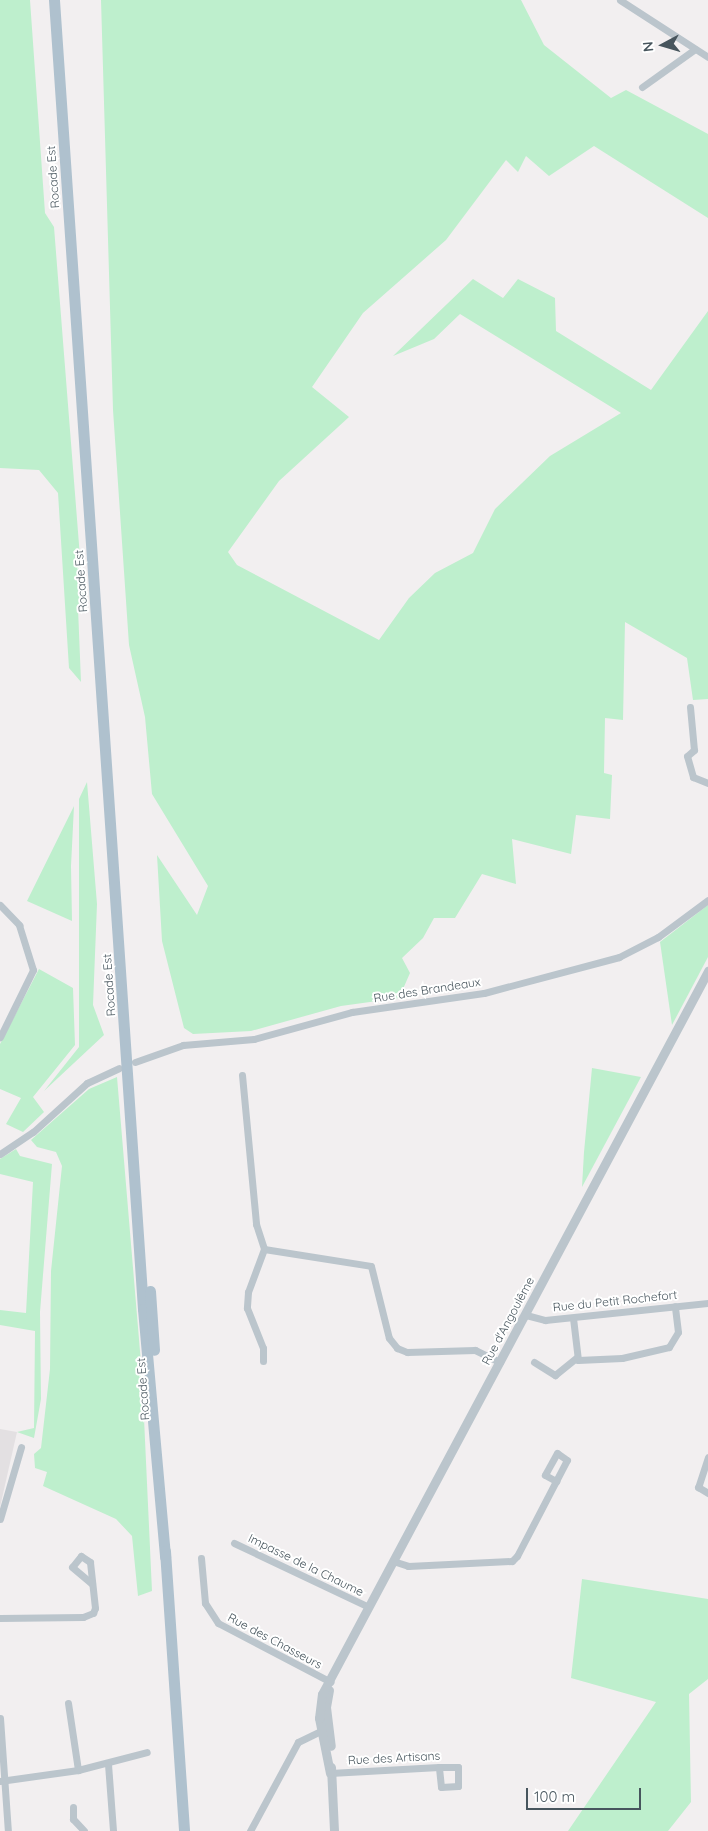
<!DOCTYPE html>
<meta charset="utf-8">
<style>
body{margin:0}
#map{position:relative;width:708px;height:1831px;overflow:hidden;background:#f2eff0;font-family:Quicksand,sans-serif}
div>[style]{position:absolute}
.education>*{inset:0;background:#e3e0e2}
.green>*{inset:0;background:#beefcd}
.minor>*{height:7px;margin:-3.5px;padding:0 3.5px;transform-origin:3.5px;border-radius:3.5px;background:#bbc5cc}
.tertiary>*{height:9px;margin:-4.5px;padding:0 4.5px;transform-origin:4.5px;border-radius:4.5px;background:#bbc5cc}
.primary>*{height:11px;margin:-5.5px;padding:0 5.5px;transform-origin:5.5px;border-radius:5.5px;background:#afc1ce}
span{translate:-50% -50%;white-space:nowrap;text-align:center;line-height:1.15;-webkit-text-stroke:4px #fff;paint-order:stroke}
.street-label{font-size:12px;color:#47555d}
.north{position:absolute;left:638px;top:20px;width:50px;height:50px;-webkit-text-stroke:4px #fff;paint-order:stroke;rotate:264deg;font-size:14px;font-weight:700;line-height:20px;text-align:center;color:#47555d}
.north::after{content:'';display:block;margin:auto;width:18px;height:22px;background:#47555d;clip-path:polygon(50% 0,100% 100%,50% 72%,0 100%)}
.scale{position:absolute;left:526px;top:1788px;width:115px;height:22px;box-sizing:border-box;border:2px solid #47555d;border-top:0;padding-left:6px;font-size:15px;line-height:18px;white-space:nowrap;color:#47555d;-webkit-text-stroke:4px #fff;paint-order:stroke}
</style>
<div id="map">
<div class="education">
<div style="clip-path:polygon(0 1429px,17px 1432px,0 1507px)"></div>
</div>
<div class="green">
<div style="clip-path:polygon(0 0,30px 0,45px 213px,54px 227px,84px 608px,78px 608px,81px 682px,69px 668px,58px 493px,39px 470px,0 468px)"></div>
<div style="clip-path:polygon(101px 0,521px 0,544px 45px,611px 98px,626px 90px,708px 134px,708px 218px,594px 146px,549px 176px,526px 156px,518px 172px,506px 160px,446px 240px,363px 313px,312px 387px,349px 417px,279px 481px,228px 552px,237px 565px,379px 640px,409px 598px,435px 573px,473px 553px,495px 509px,550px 456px,621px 413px,460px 314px,434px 339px,393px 356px,473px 279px,503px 298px,518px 279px,555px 298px,556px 331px,651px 390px,708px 311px,708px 699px,693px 700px,687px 658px,625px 622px,623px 720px,605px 718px,604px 773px,612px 775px,610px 819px,576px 815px,571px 854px,512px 839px,516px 884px,482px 874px,455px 918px,434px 918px,423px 938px,402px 958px,410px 973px,399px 998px,341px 1006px,251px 1031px,193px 1034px,184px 1028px,162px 941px,157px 855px,197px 915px,208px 886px,152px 794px,145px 717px,129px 645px,113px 410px)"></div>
<div style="clip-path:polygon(87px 782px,97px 904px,93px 1005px,104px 1035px,44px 1091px,79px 1047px,79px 799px)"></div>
<div style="clip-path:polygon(74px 806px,71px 866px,72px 921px,27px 901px)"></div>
<div style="clip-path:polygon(708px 905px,708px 957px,672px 1025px,660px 942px)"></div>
<div style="clip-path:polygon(39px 969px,73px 988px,75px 1045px,33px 1097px,44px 1112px,23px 1132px,6px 1124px,21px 1098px,0 1089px,0 1044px)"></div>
<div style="clip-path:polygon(592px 1068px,641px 1077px,582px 1187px,584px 1152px)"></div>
<div style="clip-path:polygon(117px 1077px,142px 1375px,152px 1591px,138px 1596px,132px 1536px,116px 1519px,43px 1486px,47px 1472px,35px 1468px,34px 1454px,41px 1448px,50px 1369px,51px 1271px,62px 1166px,56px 1152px,37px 1147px,31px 1140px,89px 1089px)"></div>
<div style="clip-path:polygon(16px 1149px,20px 1156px,52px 1164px,40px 1312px,41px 1399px,34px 1438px,17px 1432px,34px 1428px,35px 1331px,0 1325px,0 1310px,26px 1313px,33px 1182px,0 1174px,0 1159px)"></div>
<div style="clip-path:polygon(582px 1579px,708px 1599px,708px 1679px,689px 1694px,691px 1802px,668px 1831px,568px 1831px,656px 1702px,571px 1678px)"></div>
</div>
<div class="minor">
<div style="left:620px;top:0;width:105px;rotate:32.9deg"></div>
<div style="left:642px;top:87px;width:65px;rotate:-35.6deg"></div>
<div style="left:690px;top:707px;width:43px;rotate:84.7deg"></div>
<div style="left:694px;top:750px;width:9px;rotate:139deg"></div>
<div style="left:687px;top:756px;width:22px;rotate:74deg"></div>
<div style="left:693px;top:777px;width:16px;rotate:22deg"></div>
<div style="left:0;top:905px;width:28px;rotate:46deg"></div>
<div style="left:19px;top:925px;width:47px;rotate:72.7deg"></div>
<div style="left:33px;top:970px;width:75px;rotate:116.2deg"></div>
<div style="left:135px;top:1062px;width:51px;rotate:-19.5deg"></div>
<div style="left:183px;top:1045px;width:71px;rotate:-4.8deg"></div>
<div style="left:254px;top:1039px;width:102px;rotate:-15.4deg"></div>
<div style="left:352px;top:1012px;width:133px;rotate:-8.2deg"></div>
<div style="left:484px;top:993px;width:140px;rotate:-14.9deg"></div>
<div style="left:619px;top:957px;width:44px;rotate:-27.1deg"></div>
<div style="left:658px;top:937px;width:62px;rotate:-36.5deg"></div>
<div style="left:242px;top:1075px;width:150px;rotate:84.6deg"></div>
<div style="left:256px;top:1224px;width:26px;rotate:72deg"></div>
<div style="left:264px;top:1249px;width:46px;rotate:110.4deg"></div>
<div style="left:248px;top:1292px;width:16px;rotate:94deg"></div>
<div style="left:247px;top:1308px;width:43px;rotate:68.2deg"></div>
<div style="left:263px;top:1348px;width:13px;rotate:90deg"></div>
<div style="left:0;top:1154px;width:40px;rotate:-34deg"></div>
<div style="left:33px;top:1132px;width:73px;rotate:-42.2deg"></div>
<div style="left:87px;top:1083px;width:35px;rotate:-25deg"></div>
<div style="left:264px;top:1249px;width:108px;rotate:9deg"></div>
<div style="left:371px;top:1266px;width:74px;rotate:76deg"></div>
<div style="left:389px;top:1338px;width:13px;rotate:51deg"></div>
<div style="left:397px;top:1348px;width:11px;rotate:22deg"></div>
<div style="left:407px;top:1352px;width:68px;rotate:-1.7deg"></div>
<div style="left:475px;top:1350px;width:28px;rotate:26deg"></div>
<div style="left:526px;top:1315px;width:20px;rotate:15deg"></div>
<div style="left:545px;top:1320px;width:164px;rotate:-6deg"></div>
<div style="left:573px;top:1318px;width:42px;rotate:83.2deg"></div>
<div style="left:578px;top:1360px;width:44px;rotate:-2.6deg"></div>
<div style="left:622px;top:1358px;width:48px;rotate:-13.2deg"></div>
<div style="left:669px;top:1347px;width:17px;rotate:-59deg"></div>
<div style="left:678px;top:1332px;width:26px;rotate:-97deg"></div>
<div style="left:534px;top:1362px;width:25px;rotate:32deg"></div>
<div style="left:555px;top:1375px;width:27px;rotate:-39deg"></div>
<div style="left:708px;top:1457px;width:32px;rotate:108deg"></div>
<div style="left:698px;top:1487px;width:12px;rotate:31deg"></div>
<div style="left:0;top:1519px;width:75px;rotate:-73.7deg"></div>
<div style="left:234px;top:1543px;width:149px;rotate:25.4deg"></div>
<div style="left:201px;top:1558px;width:45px;rotate:84.9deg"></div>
<div style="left:205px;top:1603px;width:24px;rotate:57deg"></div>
<div style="left:218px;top:1623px;width:127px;rotate:27.6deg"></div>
<div style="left:393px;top:1561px;width:16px;rotate:18deg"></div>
<div style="left:408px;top:1566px;width:104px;rotate:-2.8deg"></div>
<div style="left:512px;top:1561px;width:7px;rotate:-45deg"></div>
<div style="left:517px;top:1556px;width:108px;rotate:-62.5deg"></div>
<div style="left:567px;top:1460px;width:12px;rotate:-145deg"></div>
<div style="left:557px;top:1453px;width:25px;rotate:119deg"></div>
<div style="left:545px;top:1475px;width:13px;rotate:29deg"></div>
<div style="left:0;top:1618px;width:83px;rotate:-0.7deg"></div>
<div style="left:83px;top:1617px;width:11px;rotate:-22deg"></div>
<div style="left:93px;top:1613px;width:5px;rotate:-68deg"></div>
<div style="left:95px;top:1608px;width:46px;rotate:-96.2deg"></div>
<div style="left:90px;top:1562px;width:11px;rotate:-146deg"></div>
<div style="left:81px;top:1556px;width:14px;rotate:129deg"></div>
<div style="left:72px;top:1567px;width:26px;rotate:40deg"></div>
<div style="left:68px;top:1703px;width:68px;rotate:81.5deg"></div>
<div style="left:78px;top:1770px;width:71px;rotate:-14.6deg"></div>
<div style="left:0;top:1718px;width:113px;rotate:86deg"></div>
<div style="left:108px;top:1764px;width:67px;rotate:85.7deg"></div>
<div style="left:330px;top:1773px;width:109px;rotate:-3.2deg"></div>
<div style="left:439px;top:1767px;width:19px"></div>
<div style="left:458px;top:1767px;width:19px;rotate:90deg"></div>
<div style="left:458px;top:1786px;width:17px;rotate:177deg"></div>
<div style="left:441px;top:1787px;width:20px;rotate:-96deg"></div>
<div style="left:0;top:1781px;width:79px;rotate:-8deg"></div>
<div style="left:73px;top:1807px;width:12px;rotate:90deg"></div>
<div style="left:73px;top:1819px;width:16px;rotate:47deg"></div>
<div style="left:250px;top:1831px;width:101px;rotate:-61.7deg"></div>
<div style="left:298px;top:1742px;width:30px;rotate:-26deg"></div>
</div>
<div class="tertiary">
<div style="left:329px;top:1690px;width:17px;rotate:100deg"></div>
<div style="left:326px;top:1707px;width:39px;rotate:83deg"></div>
<div style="left:331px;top:1767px;width:64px;rotate:87.3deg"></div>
<div style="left:330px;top:1773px;width:56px;rotate:-101.3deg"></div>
<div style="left:319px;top:1718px;width:24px;rotate:-83deg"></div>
<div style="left:322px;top:1694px;width:820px;rotate:-61.9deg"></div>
</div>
<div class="primary">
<div style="left:54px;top:0;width:1312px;rotate:86.11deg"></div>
<div style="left:143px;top:1309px;width:249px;rotate:84.9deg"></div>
<div style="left:150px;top:1291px;width:59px;rotate:86.1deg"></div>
<div style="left:165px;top:1551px;width:281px;rotate:86.1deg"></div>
</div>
<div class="street-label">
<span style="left:53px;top:177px;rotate:-94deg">Rocade Est</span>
<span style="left:81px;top:581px;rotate:-94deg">Rocade Est</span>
<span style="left:109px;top:985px;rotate:-94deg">Rocade Est</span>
<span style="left:427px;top:990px;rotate:-9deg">Rue des Brandeaux</span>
<span style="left:615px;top:1301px;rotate:-6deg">Rue du Petit Rochefort</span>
<span style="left:508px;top:1321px;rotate:-62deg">Rue d'Angoulême</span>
<span style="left:143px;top:1389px;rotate:-94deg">Rocade Est</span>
<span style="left:306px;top:1565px;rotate:26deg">Impasse de la Chaume</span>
<span style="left:275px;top:1641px;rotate:28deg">Rue des Chasseurs</span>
<span style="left:394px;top:1758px;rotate:-3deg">Rue des Artisans</span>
</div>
<div class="north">N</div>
<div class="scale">100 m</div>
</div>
